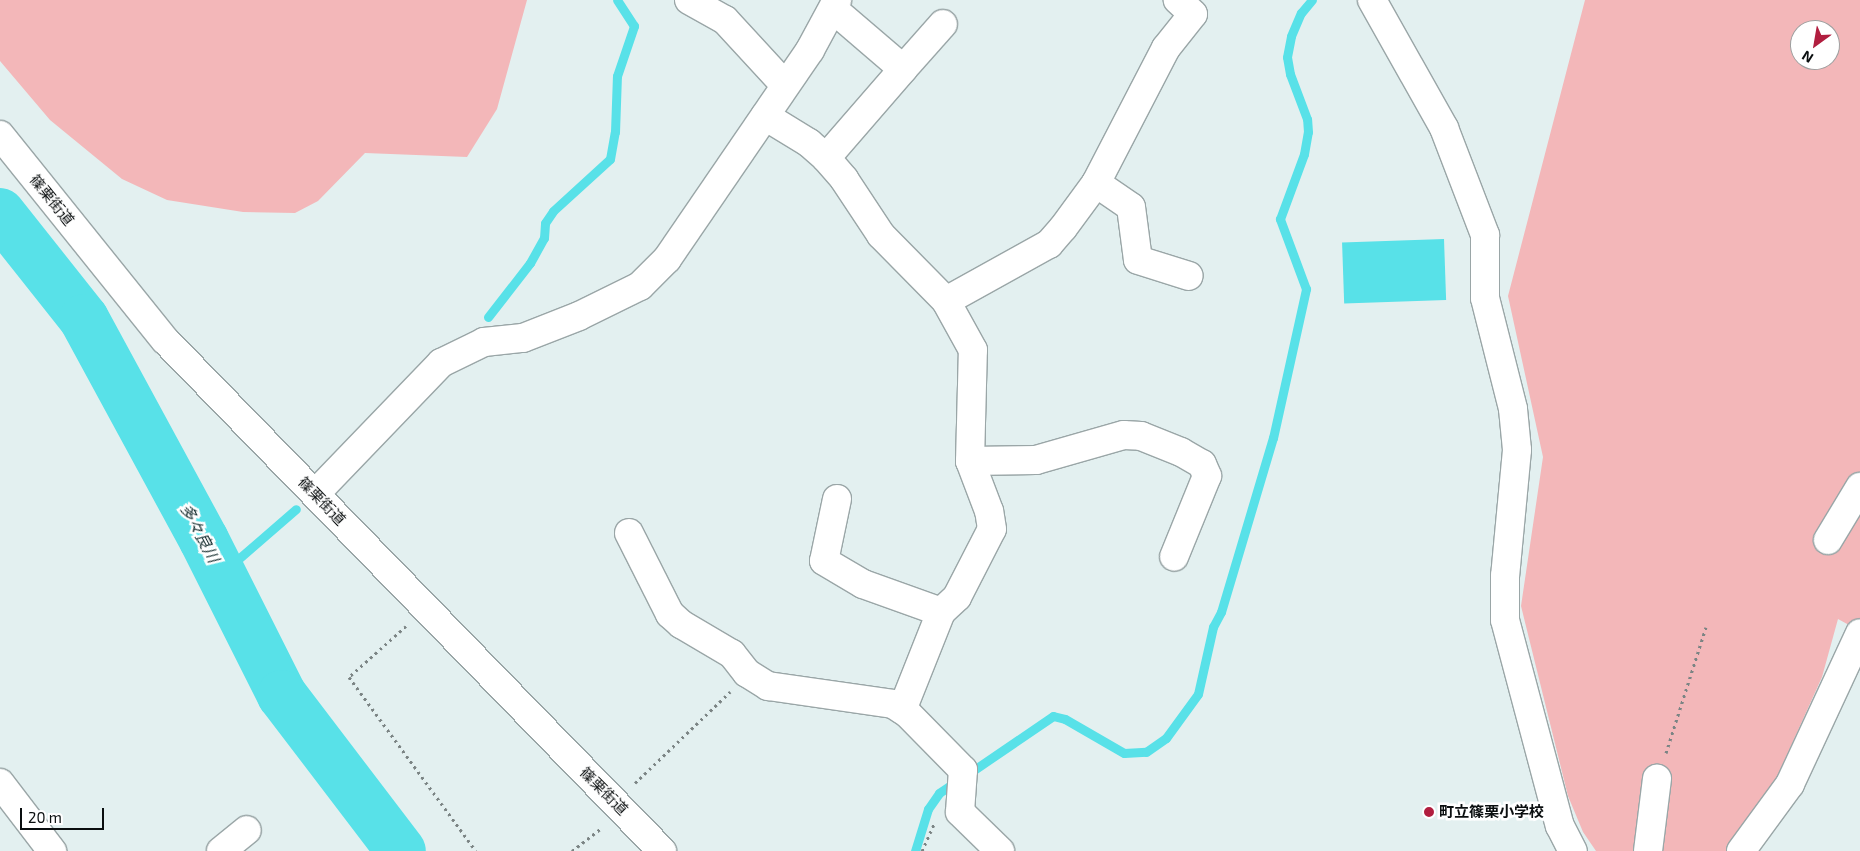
<!DOCTYPE html>
<meta charset="utf-8">
<style>
body{margin:0}
#map{position:relative;width:1860px;height:851px;overflow:hidden;background:#e3f0f0;font-family:"Exo 2","Noto Sans JP",sans-serif}
div>[style]{position:absolute}
.green>*{inset:0;background:#f3b7b9}
.water>*{inset:0;background:#58e1e8;transform-origin:0 0}
.stream>*{height:9px;margin:-4.5px;padding:0 4.5px;transform-origin:4.5px;border-radius:4.5px;background:#58e1e8}
.river>*{height:50px;margin:-25px;padding:0 25px;transform-origin:25px;border-radius:25px;background:#58e1e8}
.path>*{height:3px;margin-top:-1.5px;transform-origin:0;background:repeating-linear-gradient(90deg,#7b8484 0 2.5px,transparent 0 6.5px)}
.roads{filter:drop-shadow(1px 0 #9aa6a7) drop-shadow(-1px 0 #9aa6a7) drop-shadow(0 1px #9aa6a7) drop-shadow(0 -1px #9aa6a7)}
.minor>*{height:28px;margin:-14px;padding:0 14px;transform-origin:14px;border-radius:14px;background:#fff}
.major>*{height:28px;margin:-14px;padding:0 14px;transform-origin:14px;border-radius:14px;background:#fff}
.dots>*{width:14px;height:14px;translate:-50% -50%;box-sizing:border-box;border:2px solid #fff;border-radius:50%}
span{translate:-50% -50%;white-space:nowrap;text-align:center;line-height:1.15;-webkit-text-stroke:5px #fff;paint-order:stroke}
.street-label{font-size:15px;color:#0a0e0f}
.poi-label{font-size:15px;color:#0a0e0f;font-weight:700}
.left{translate:0 -50%;text-align:left}
.water-label{font-size:16px;color:#183031;font-style:italic}
.north{position:absolute;left:1790px;top:20px;width:50px;height:50px;box-sizing:border-box;background:#fff;border:1px solid #9d9f9f;border-radius:50%;rotate:212deg;font-size:14px;font-weight:700;line-height:20px;text-align:center;color:#0a0e0f}
.north::after{content:'';display:block;margin:auto;width:18px;height:22px;background:#b11e3f;clip-path:polygon(50% 0,100% 100%,50% 72%,0 100%)}
.scale{position:absolute;left:20px;top:808px;width:84px;height:22px;box-sizing:border-box;border:2px solid #0a0e0f;border-top:0;padding-left:6px;font-size:15px;line-height:18px;white-space:nowrap;color:#0a0e0f;-webkit-text-stroke:4px #fff;paint-order:stroke}
</style>
<div id="map">
<div class="green">
<div style="clip-path:polygon(0 0,527px 0,497px 109px,467px 157px,365px 153px,318px 201px,295px 213px,243px 212px,167px 200px,122px 179px,50px 120px,0 61px)"></div>
<div style="clip-path:polygon(evenodd,1585px 0,1860px 0,1860px 631px,1838px 619px,1822px 677px,1764px 806px,1735px 851px,1596px 851px,1583px 832px,1568px 796px,1521px 606px,1543px 457px,1508px 296px,1585px 0,1800px 30px,1830px 30px,1830px 60px,1800px 60px,1800px 30px)"></div>
</div>
<div class="water">
<div style="left:1444px;top:239px;width:61px;height:102px;rotate:88deg"></div>
</div>
<div class="stream">
<div style="left:488px;top:317px;width:68px;rotate:-52.1deg"></div>
<div style="left:530px;top:263px;width:29px;rotate:-61deg"></div>
<div style="left:544px;top:238px;width:15px;rotate:-86deg"></div>
<div style="left:545px;top:223px;width:14px;rotate:-56deg"></div>
<div style="left:553px;top:211px;width:77px;rotate:-42.4deg"></div>
<div style="left:610px;top:159px;width:27px;rotate:-80deg"></div>
<div style="left:615px;top:132px;width:56px;rotate:-88deg"></div>
<div style="left:617px;top:76px;width:53px;rotate:-71.2deg"></div>
<div style="left:634px;top:26px;width:31px;rotate:-123deg"></div>
<div style="left:221px;top:574px;width:99px;rotate:-40.9deg"></div>
<div style="left:968px;top:774px;width:103px;rotate:-34.3deg"></div>
<div style="left:1053px;top:716px;width:12px;rotate:14deg"></div>
<div style="left:1065px;top:719px;width:68px;rotate:30deg"></div>
<div style="left:1124px;top:753px;width:22px;rotate:-3deg"></div>
<div style="left:1146px;top:752px;width:24px;rotate:-35deg"></div>
<div style="left:1166px;top:738px;width:54px;rotate:-54deg"></div>
<div style="left:1198px;top:694px;width:69px;rotate:-77.4deg"></div>
<div style="left:1213px;top:627px;width:17px;rotate:-62deg"></div>
<div style="left:1221px;top:612px;width:182px;rotate:-73.4deg"></div>
<div style="left:1273px;top:438px;width:153px;rotate:-77.5deg"></div>
<div style="left:1306px;top:289px;width:75px;rotate:-110.4deg"></div>
<div style="left:1280px;top:219px;width:69px;rotate:-69.7deg"></div>
<div style="left:1304px;top:154px;width:22px;rotate:-80deg"></div>
<div style="left:1308px;top:132px;width:13px;rotate:-94deg"></div>
<div style="left:1307px;top:119px;width:48px;rotate:-110.7deg"></div>
<div style="left:1290px;top:74px;width:17px;rotate:-100deg"></div>
<div style="left:1287px;top:57px;width:21px;rotate:-79deg"></div>
<div style="left:1291px;top:36px;width:25px;rotate:-67deg"></div>
<div style="left:1301px;top:13px;width:17px;rotate:-50deg"></div>
<div style="left:915px;top:851px;width:44px;rotate:-72.8deg"></div>
<div style="left:928px;top:809px;width:19px;rotate:-55deg"></div>
<div style="left:939px;top:793px;width:22px;rotate:-34deg"></div>
</div>
<div class="river">
<div style="left:0;top:213px;width:135px;rotate:51.6deg"></div>
<div style="left:84px;top:319px;width:251px;rotate:61.5deg"></div>
<div style="left:204px;top:540px;width:174px;rotate:63.3deg"></div>
<div style="left:282px;top:695px;width:196px;rotate:52.7deg"></div>
</div>
<div class="path">
<div style="left:406px;top:626px;width:76px;rotate:138.2deg"></div>
<div style="left:349px;top:677px;width:215px;rotate:53.9deg"></div>
<div style="left:1666px;top:753px;width:132px;rotate:-72.4deg"></div>
<div style="left:635px;top:783px;width:132px;rotate:-43.8deg"></div>
<div style="left:572px;top:851px;width:37px;rotate:-38deg"></div>
<div style="left:922px;top:851px;width:32px;rotate:-66deg"></div>
</div>
<div class="roads">
<div class="minor">
<div style="left:689px;top:0;width:41px;rotate:29.1deg"></div>
<div style="left:725px;top:20px;width:88px;rotate:47.3deg"></div>
<div style="left:1372px;top:0;width:147px;rotate:60.6deg"></div>
<div style="left:1444px;top:128px;width:115px;rotate:69deg"></div>
<div style="left:1485px;top:235px;width:63px;rotate:90deg"></div>
<div style="left:1485px;top:298px;width:114px;rotate:75.8deg"></div>
<div style="left:1513px;top:409px;width:41px;rotate:84.4deg"></div>
<div style="left:1517px;top:450px;width:127px;rotate:95.4deg"></div>
<div style="left:1505px;top:576px;width:44px;rotate:90deg"></div>
<div style="left:1505px;top:620px;width:213px;rotate:75.1deg"></div>
<div style="left:1560px;top:826px;width:28px;rotate:63deg"></div>
<div style="left:903px;top:69px;width:60px;rotate:-48.4deg"></div>
<div style="left:765px;top:116px;width:52px;rotate:31.5deg"></div>
<div style="left:809px;top:143px;width:23px;rotate:41deg"></div>
<div style="left:826px;top:158px;width:28px;rotate:49deg"></div>
<div style="left:844px;top:179px;width:67px;rotate:56.5deg"></div>
<div style="left:881px;top:235px;width:93px;rotate:45.4deg"></div>
<div style="left:946px;top:301px;width:118px;rotate:-29deg"></div>
<div style="left:1049px;top:244px;width:21px;rotate:-49deg"></div>
<div style="left:1063px;top:228px;width:56px;rotate:-53.7deg"></div>
<div style="left:1096px;top:183px;width:152px;rotate:-62.6deg"></div>
<div style="left:1166px;top:48px;width:43px;rotate:-51.5deg"></div>
<div style="left:1193px;top:14px;width:21px;rotate:-137deg"></div>
<div style="left:826px;top:158px;width:118px;rotate:-49.1deg"></div>
<div style="left:903px;top:69px;width:92px;rotate:-139.4deg"></div>
<div style="left:1096px;top:183px;width:42px;rotate:34.4deg"></div>
<div style="left:1131px;top:207px;width:53px;rotate:82.5deg"></div>
<div style="left:1138px;top:260px;width:53px;rotate:17.4deg"></div>
<div style="left:970px;top:461px;width:66px;rotate:-0.9deg"></div>
<div style="left:1036px;top:460px;width:91px;rotate:-15.9deg"></div>
<div style="left:1124px;top:435px;width:17px;rotate:3deg"></div>
<div style="left:1141px;top:436px;width:43px;rotate:21.8deg"></div>
<div style="left:1181px;top:452px;width:24px;rotate:30deg"></div>
<div style="left:1202px;top:464px;width:13px;rotate:67deg"></div>
<div style="left:1207px;top:476px;width:87px;rotate:112.2deg"></div>
<div style="left:315px;top:494px;width:182px;rotate:-46.1deg"></div>
<div style="left:441px;top:363px;width:48px;rotate:-26deg"></div>
<div style="left:484px;top:342px;width:39px;rotate:-6deg"></div>
<div style="left:523px;top:338px;width:60px;rotate:-21.4deg"></div>
<div style="left:579px;top:316px;width:68px;rotate:-26.2deg"></div>
<div style="left:640px;top:286px;width:38px;rotate:-45deg"></div>
<div style="left:667px;top:259px;width:253px;rotate:-55.6deg"></div>
<div style="left:810px;top:50px;width:57px;rotate:-61.6deg"></div>
<div style="left:837px;top:499px;width:63px;rotate:101.8deg"></div>
<div style="left:824px;top:561px;width:45px;rotate:30.5deg"></div>
<div style="left:863px;top:584px;width:83px;rotate:19.7deg"></div>
<div style="left:941px;top:612px;width:105px;rotate:111.7deg"></div>
<div style="left:629px;top:533px;width:91px;rotate:63.2deg"></div>
<div style="left:670px;top:614px;width:15px;rotate:42deg"></div>
<div style="left:681px;top:624px;width:59px;rotate:30.5deg"></div>
<div style="left:732px;top:654px;width:24px;rotate:52deg"></div>
<div style="left:747px;top:673px;width:25px;rotate:32deg"></div>
<div style="left:768px;top:686px;width:126px;rotate:8.2deg"></div>
<div style="left:893px;top:704px;width:17px;rotate:33deg"></div>
<div style="left:907px;top:713px;width:80px;rotate:45.5deg"></div>
<div style="left:963px;top:770px;width:42px;rotate:94.1deg"></div>
<div style="left:960px;top:812px;width:56px;rotate:44.3deg"></div>
<div style="left:1828px;top:540px;width:62px;rotate:-58.9deg"></div>
<div style="left:941px;top:612px;width:22px;rotate:-43deg"></div>
<div style="left:957px;top:597px;width:76px;rotate:-62.8deg"></div>
<div style="left:992px;top:529px;width:18px;rotate:-99deg"></div>
<div style="left:989px;top:511px;width:53px;rotate:-110.8deg"></div>
<div style="left:970px;top:461px;width:111px;rotate:-88.5deg"></div>
<div style="left:973px;top:350px;width:56px;rotate:-118.9deg"></div>
<div style="left:0;top:783px;width:86px;rotate:52.6deg"></div>
<div style="left:221px;top:851px;width:33px;rotate:-39deg"></div>
<div style="left:1648px;top:851px;width:73px;rotate:-82.9deg"></div>
<div style="left:1741px;top:851px;width:83px;rotate:-53.8deg"></div>
<div style="left:1790px;top:784px;width:166px;rotate:-65.1deg"></div>
</div>
<div class="major">
<div style="left:0;top:135px;width:263px;rotate:51.2deg"></div>
<div style="left:165px;top:340px;width:713px;rotate:45.8deg"></div>
</div>
</div>
<div class="dots">
<div style="left:1429px;top:812px;background:#b11e3f"></div>
</div>
<div class="street-label">
<span style="left:52px;top:200px;rotate:51deg">篠栗街道</span>
<span style="left:322px;top:501px;rotate:46deg">篠栗街道</span>
<span style="left:604px;top:791px;rotate:45deg">篠栗街道</span>
</div>
<div class="poi-label">
<span class="left" style="left:1439px;top:812px">町立篠栗小学校</span>
</div>
<div class="water-label">
<span style="left:200px;top:533px;rotate:62deg">多々良川</span>
</div>
<div class="north">N</div>
<div class="scale">20 m</div>
</div>
